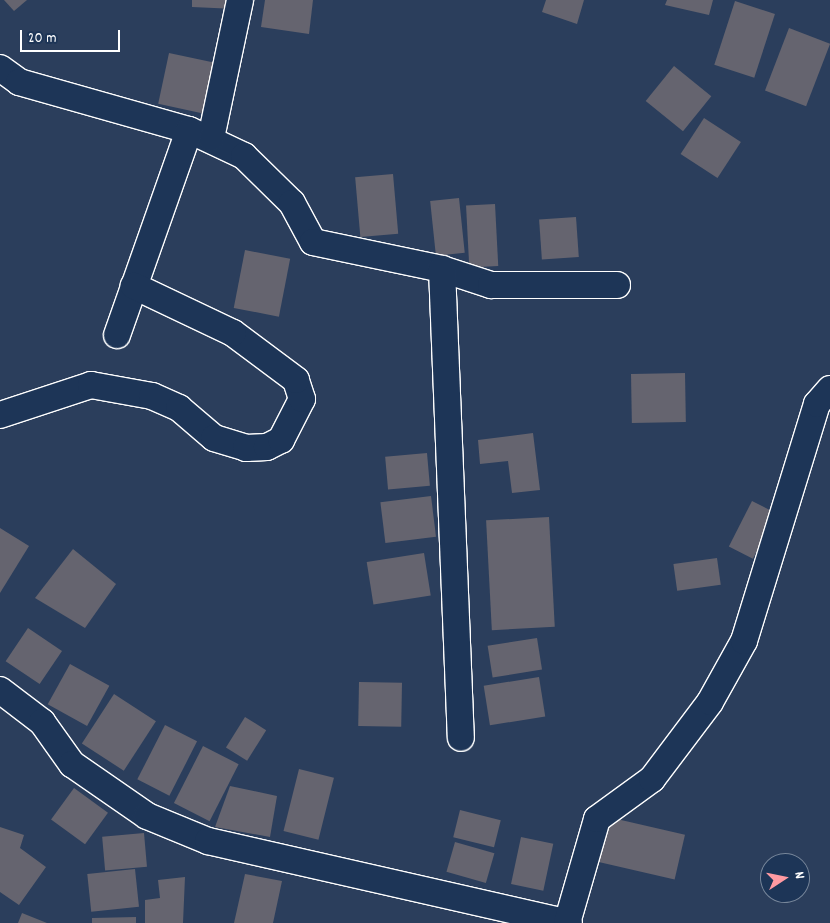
<!DOCTYPE html>
<style>
body{margin:0}
#map{position:relative;width:830px;height:923px;overflow:hidden;background:#2b3e5c;font-family:Dekko,sans-serif}
div>[style]{position:absolute}
.building>*{inset:0;background:#65646f;transform-origin:0 0}
.roads{filter:drop-shadow(1px 0 #fff) drop-shadow(-1px 0 #fff) drop-shadow(0 1px #fff) drop-shadow(0 -1px #fff)}
.street>*{height:26px;margin:-13px;padding:0 13px;transform-origin:13px;border-radius:13px;background:#1d3557}
span{translate:-50% -50%;white-space:nowrap;text-align:center;line-height:1.15;-webkit-text-stroke:4.5px #1d3557;paint-order:stroke}
.north{position:absolute;left:760px;top:853px;width:50px;height:50px;box-sizing:border-box;background:#1d3557;border:1px solid #77869a;border-radius:50%;rotate:79deg;font-size:14px;font-weight:700;line-height:20px;text-align:center;color:#fff}
.north::after{content:'';display:block;margin:auto;width:18px;height:22px;background:#ff9aa2;clip-path:polygon(50% 0,100% 100%,50% 72%,0 100%)}
.scale{position:absolute;left:20px;top:30px;width:100px;height:22px;box-sizing:border-box;border:2px solid #fff;border-top:0;padding-left:6px;font-size:15px;line-height:18px;white-space:nowrap;color:#fff;-webkit-text-stroke:4px #1d3557;paint-order:stroke}
</style>
<div id="map">
<div class="building">
<div style="clip-path:polygon(4px 0,27px 0,14px 11px)"></div>
<div style="clip-path:polygon(192px 0,236px 0,236px 9px,192px 7px)"></div>
<div style="clip-path:polygon(265px 0,313px 0,309px 34px,261px 27px)"></div>
<div style="clip-path:polygon(546px 0,584px 0,577px 24px,542px 12px)"></div>
<div style="clip-path:polygon(667px 0,713px 0,709px 15px,665px 5px)"></div>
<div style="left:735px;top:1px;width:42px;height:67px;rotate:18deg"></div>
<div style="left:789px;top:28px;width:44px;height:67px;rotate:21deg"></div>
<div style="left:169px;top:53px;width:53px;height:52px;rotate:12deg"></div>
<div style="left:674px;top:66px;width:48px;height:45px;rotate:39deg"></div>
<div style="left:704px;top:118px;width:44px;height:43px;rotate:33deg"></div>
<div style="left:393px;top:174px;width:60px;height:38px;rotate:85deg"></div>
<div style="left:459px;top:198px;width:55px;height:29px;rotate:84deg"></div>
<div style="left:495px;top:204px;width:62px;height:29px;rotate:87deg"></div>
<div style="left:576px;top:217px;width:40px;height:37px;rotate:86deg"></div>
<div style="left:245px;top:250px;width:46px;height:59px;rotate:11deg"></div>
<div style="left:685px;top:373px;width:49px;height:54px;rotate:89deg"></div>
<div style="clip-path:polygon(533px 433px,540px 490px,512px 493px,508px 461px,480px 464px,478px 440px)"></div>
<div style="left:427px;top:453px;width:33px;height:42px;rotate:85deg"></div>
<div style="left:431px;top:496px;width:41px;height:51px;rotate:83deg"></div>
<div style="left:752px;top:501px;width:27px;height:51px;rotate:27deg"></div>
<div style="left:549px;top:517px;width:110px;height:63px;rotate:87deg"></div>
<div style="clip-path:polygon(0 528px,29px 546px,0 593px)"></div>
<div style="clip-path:polygon(73px 549px,116px 584px,85px 628px,35px 598px)"></div>
<div style="left:424px;top:553px;width:43px;height:58px;rotate:81deg"></div>
<div style="left:717px;top:558px;width:27px;height:44px;rotate:82deg"></div>
<div style="left:28px;top:628px;width:41px;height:40px;rotate:34deg"></div>
<div style="left:537px;top:638px;width:32px;height:50px;rotate:81deg"></div>
<div style="left:70px;top:664px;width:45px;height:46px;rotate:29deg"></div>
<div style="left:539px;top:677px;width:40px;height:56px;rotate:81deg"></div>
<div style="left:359px;top:682px;width:43px;height:44px;rotate:1deg"></div>
<div style="left:114px;top:694px;width:50px;height:59px;rotate:33deg"></div>
<div style="left:245px;top:717px;width:25px;height:36px;rotate:32deg"></div>
<div style="left:165px;top:725px;width:36px;height:61px;rotate:27deg"></div>
<div style="left:203px;top:746px;width:40px;height:64px;rotate:27deg"></div>
<div style="left:299px;top:769px;width:36px;height:64px;rotate:14deg"></div>
<div style="clip-path:polygon(230px 786px,277px 796px,270px 837px,215px 827px)"></div>
<div style="left:74px;top:788px;width:42px;height:39px;rotate:36deg"></div>
<div style="left:460px;top:810px;width:42px;height:28px;rotate:14deg"></div>
<div style="left:608px;top:817px;width:79px;height:46px;rotate:13deg"></div>
<div style="clip-path:polygon(0 827px,24px 835px,20px 848px,46px 867px,19px 905px,0 892px)"></div>
<div style="left:144px;top:833px;width:34px;height:42px;rotate:85deg"></div>
<div style="left:521px;top:837px;width:33px;height:48px;rotate:12deg"></div>
<div style="left:455px;top:842px;width:41px;height:31px;rotate:16deg"></div>
<div style="left:135px;top:869px;width:38px;height:48px;rotate:84deg"></div>
<div style="clip-path:polygon(245px 874px,282px 881px,273px 923px,234px 923px)"></div>
<div style="clip-path:polygon(185px 877px,183px 923px,145px 923px,145px 900px,160px 898px,158px 880px)"></div>
<div style="clip-path:polygon(22px 913px,47px 923px,18px 923px)"></div>
<div style="clip-path:polygon(136px 917px,136px 923px,92px 923px,92px 918px)"></div>
</div>
<div class="roads">
<div class="street">
<div style="left:0;top:68px;width:24px;rotate:36deg"></div>
<div style="left:19px;top:82px;width:177px;rotate:15.8deg"></div>
<div style="left:189px;top:130px;width:61px;rotate:25.3deg"></div>
<div style="left:244px;top:156px;width:67px;rotate:44.4deg"></div>
<div style="left:292px;top:203px;width:44px;rotate:61.7deg"></div>
<div style="left:313px;top:242px;width:132px;rotate:11.8deg"></div>
<div style="left:442px;top:269px;width:52px;rotate:18.1deg"></div>
<div style="left:491px;top:285px;width:126px"></div>
<div style="left:211px;top:138px;width:141px;rotate:-78.1deg"></div>
<div style="left:442px;top:269px;width:469px;rotate:87.7deg"></div>
<div style="left:117px;top:335px;width:217px;rotate:-70.6deg"></div>
<div style="left:0;top:415px;width:96px;rotate:-18.2deg"></div>
<div style="left:91px;top:385px;width:62px;rotate:10.2deg"></div>
<div style="left:152px;top:396px;width:30px;rotate:24deg"></div>
<div style="left:179px;top:408px;width:46px;rotate:40.6deg"></div>
<div style="left:214px;top:438px;width:34px;rotate:17deg"></div>
<div style="left:246px;top:448px;width:21px;rotate:-3deg"></div>
<div style="left:267px;top:447px;width:16px;rotate:-27deg"></div>
<div style="left:281px;top:440px;width:46px;rotate:-62.9deg"></div>
<div style="left:302px;top:399px;width:20px;rotate:-108deg"></div>
<div style="left:296px;top:380px;width:79px;rotate:-143.3deg"></div>
<div style="left:233px;top:333px;width:110px;rotate:-154.6deg"></div>
<div style="left:0;top:690px;width:53px;rotate:37.3deg"></div>
<div style="left:42px;top:722px;width:52px;rotate:54.5deg"></div>
<div style="left:72px;top:764px;width:91px;rotate:34.7deg"></div>
<div style="left:147px;top:816px;width:66px;rotate:22.3deg"></div>
<div style="left:208px;top:841px;width:370px;rotate:12.8deg"></div>
<div style="left:567px;top:923px;width:108px;rotate:-73.9deg"></div>
<div style="left:597px;top:819px;width:68px;rotate:-36deg"></div>
<div style="left:652px;top:779px;width:96px;rotate:-53deg"></div>
<div style="left:710px;top:702px;width:70px;rotate:-60.9deg"></div>
<div style="left:744px;top:641px;width:248px;rotate:-72.9deg"></div>
<div style="left:817px;top:404px;width:20px;rotate:-49deg"></div>
</div>
</div>
<div class="north">N</div>
<div class="scale">20 m</div>
</div>
